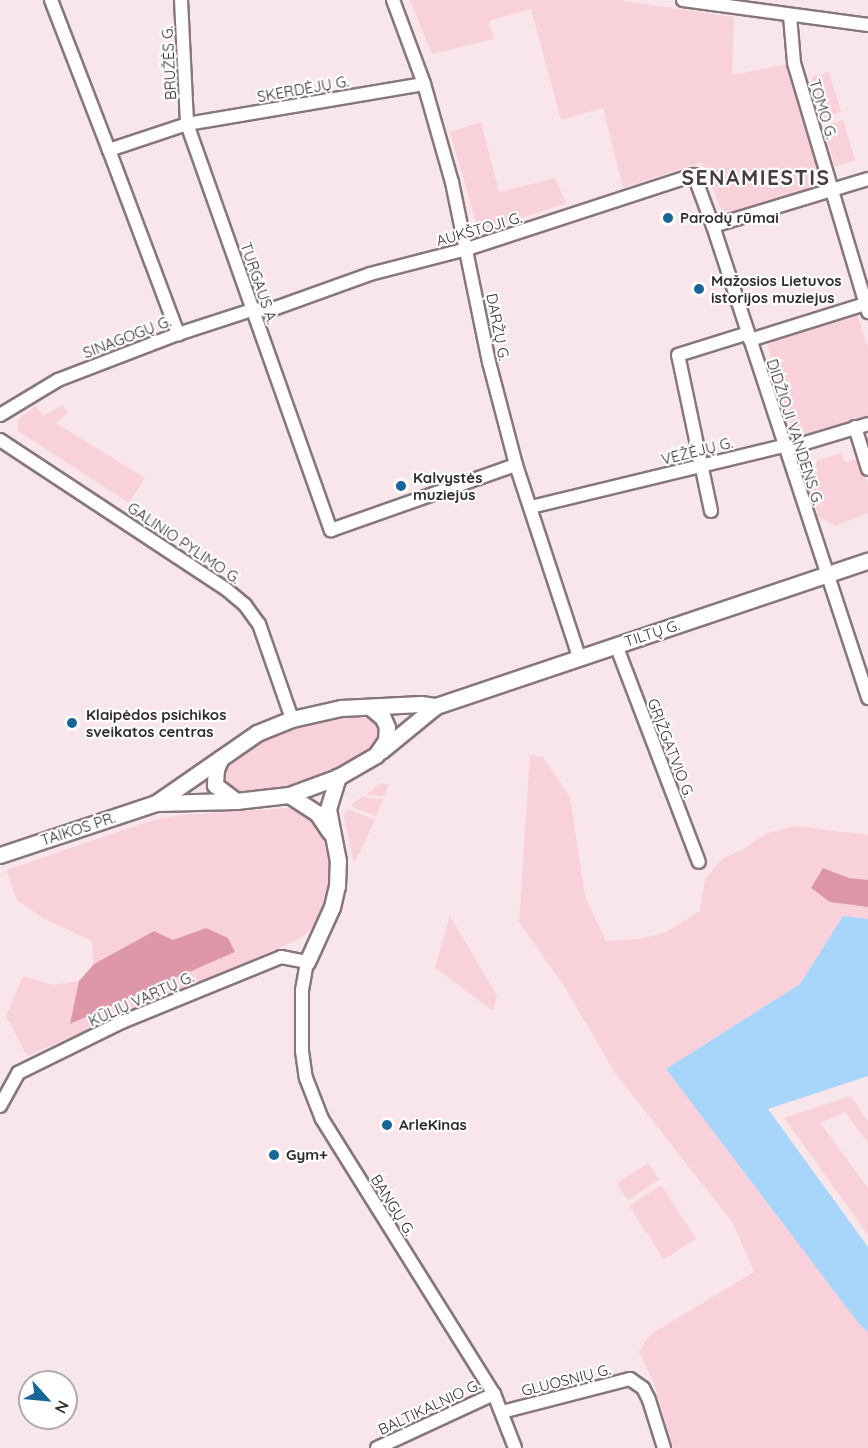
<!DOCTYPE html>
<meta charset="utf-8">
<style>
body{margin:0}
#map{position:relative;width:868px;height:1448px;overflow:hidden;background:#f8e6ea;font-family:Quicksand,sans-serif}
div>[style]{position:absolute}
.green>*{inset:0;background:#f9d1da;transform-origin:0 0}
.forest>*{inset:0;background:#dd97a8}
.water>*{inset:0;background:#a8d5fa}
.roads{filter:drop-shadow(2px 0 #87777a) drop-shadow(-2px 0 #87777a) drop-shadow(0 2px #87777a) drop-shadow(0 -2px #87777a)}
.minor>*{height:12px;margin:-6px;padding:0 6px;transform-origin:6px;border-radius:6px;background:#fff}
.tertiary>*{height:15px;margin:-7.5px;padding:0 7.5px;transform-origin:7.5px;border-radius:7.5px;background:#fff}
.dots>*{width:16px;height:16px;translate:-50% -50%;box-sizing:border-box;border:3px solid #fff;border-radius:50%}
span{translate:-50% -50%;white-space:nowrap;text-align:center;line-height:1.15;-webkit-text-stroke:4.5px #fff;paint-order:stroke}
.street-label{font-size:15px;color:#332c2e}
.poi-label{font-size:15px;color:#332c2e;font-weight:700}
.left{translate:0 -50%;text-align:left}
.district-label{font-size:21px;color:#493b3e;font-weight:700;letter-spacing:1.5px}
.north{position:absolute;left:18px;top:1370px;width:60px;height:60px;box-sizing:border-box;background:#fff;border:2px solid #adabab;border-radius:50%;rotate:117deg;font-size:16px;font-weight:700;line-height:24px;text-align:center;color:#332c2e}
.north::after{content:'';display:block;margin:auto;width:21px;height:27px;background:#186698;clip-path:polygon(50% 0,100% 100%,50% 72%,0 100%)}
</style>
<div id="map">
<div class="green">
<div style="clip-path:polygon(410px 0,617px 0,734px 17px,732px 75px,788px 64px,823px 187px,751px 209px,722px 212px,702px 162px,623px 188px,603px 108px,561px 120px,531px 9px,489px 21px,494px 39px,432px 54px)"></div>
<div style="left:829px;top:72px;width:42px;height:18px;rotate:73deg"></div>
<div style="left:843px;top:120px;width:42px;height:21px;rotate:73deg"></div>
<div style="clip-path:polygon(481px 122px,499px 192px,555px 178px,566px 203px,479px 233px,450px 132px)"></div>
<div style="clip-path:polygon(857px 314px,868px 348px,868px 417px,795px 439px,767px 343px)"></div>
<div style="clip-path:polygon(63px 405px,68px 413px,56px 423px,145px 478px,129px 503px,18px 431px,18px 419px,36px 406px,43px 416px)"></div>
<div style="clip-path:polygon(842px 453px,845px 462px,861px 458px,868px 485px,868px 513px,835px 526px,819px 517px,805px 476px,818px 472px,815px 461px)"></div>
<div style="clip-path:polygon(348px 716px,375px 718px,382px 732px,375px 745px,369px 751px,340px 768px,298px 783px,254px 791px,235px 791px,226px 785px,223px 775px,226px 764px,248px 749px,292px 727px)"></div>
<div style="clip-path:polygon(530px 755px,543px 757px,570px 797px,585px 896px,606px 941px,640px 939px,666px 932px,700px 911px,705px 879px,723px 858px,742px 850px,767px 833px,796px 826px,868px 835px,868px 880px,849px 878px,823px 868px,830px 902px,868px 907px,868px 919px,843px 917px,800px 984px,666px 1069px,859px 1324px,868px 1332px,868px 1448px,673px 1448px,654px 1383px,639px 1352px,644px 1343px,651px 1334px,754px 1272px,733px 1223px,615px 1073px,566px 989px,519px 922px)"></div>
<div style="clip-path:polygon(381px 783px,389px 785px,384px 796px,366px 795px)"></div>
<div style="clip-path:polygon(362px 797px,383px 799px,376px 816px,351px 806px)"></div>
<div style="clip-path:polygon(292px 808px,306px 813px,316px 825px,324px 840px,331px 871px,331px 887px,325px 905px,316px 923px,306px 934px,295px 941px,27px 1056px,6px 1016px,23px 976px,53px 985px,79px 981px,71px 1024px,235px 952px,206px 928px,173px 940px,154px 931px,94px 964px,92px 941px,44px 919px,17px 900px,6px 870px,147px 822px,179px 815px)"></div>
<div style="clip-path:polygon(350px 810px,375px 820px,354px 864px,344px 817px,346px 811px)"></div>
<div style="clip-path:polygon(450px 916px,497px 996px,493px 1011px,435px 968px)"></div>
<div style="clip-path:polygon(851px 1096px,868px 1122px,868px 1143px,845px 1112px,820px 1123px,868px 1188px,868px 1235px,784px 1118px)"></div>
<div style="left:648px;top:1163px;width:20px;height:37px;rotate:57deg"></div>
<div style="left:661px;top:1185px;width:64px;height:38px;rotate:57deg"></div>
</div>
<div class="forest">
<div style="clip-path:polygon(823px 868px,849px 878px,868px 880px,868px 907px,830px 902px,811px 888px)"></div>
<div style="clip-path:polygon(206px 928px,228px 938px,235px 952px,70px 1024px,79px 981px,94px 964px,154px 931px,173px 940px)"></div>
</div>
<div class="water">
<div style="clip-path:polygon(843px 916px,868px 919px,868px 1076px,768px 1109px,868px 1247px,868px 1332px,859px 1324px,666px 1069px,800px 984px)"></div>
</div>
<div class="roads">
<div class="minor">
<div style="left:51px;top:0;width:161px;rotate:68.9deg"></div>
<div style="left:109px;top:150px;width:82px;rotate:-18.4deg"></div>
<div style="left:187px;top:124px;width:240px;rotate:-9.6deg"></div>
<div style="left:181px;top:0;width:124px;rotate:87.2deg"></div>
<div style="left:187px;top:124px;width:431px;rotate:70.5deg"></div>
<div style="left:331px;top:530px;width:196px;rotate:-19.4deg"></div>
<div style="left:393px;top:0;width:90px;rotate:69.7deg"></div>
<div style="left:424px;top:84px;width:102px;rotate:74.1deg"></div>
<div style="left:452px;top:182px;width:184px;rotate:78.4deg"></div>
<div style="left:489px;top:362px;width:106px;rotate:75.3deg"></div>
<div style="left:516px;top:465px;width:202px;rotate:71.8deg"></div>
<div style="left:683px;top:0;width:187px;rotate:7.7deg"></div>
<div style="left:790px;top:16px;width:47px;rotate:85.1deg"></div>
<div style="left:794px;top:63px;width:260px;rotate:73.4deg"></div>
<div style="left:109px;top:150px;width:197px;rotate:69.4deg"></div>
<div style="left:713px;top:226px;width:162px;rotate:-16.9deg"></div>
<div style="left:750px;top:340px;width:124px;rotate:-17.4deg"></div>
<div style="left:0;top:415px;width:68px;rotate:-31.1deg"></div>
<div style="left:58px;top:380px;width:129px;rotate:-21deg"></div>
<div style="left:178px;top:334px;width:78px;rotate:-18deg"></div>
<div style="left:252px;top:310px;width:21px;rotate:-3deg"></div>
<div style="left:273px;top:309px;width:103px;rotate:-19.8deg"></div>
<div style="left:370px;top:274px;width:100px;rotate:-14.5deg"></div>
<div style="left:467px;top:249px;width:239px;rotate:-18.1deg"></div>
<div style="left:694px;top:175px;width:54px;rotate:69.6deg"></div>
<div style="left:713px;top:226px;width:497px;rotate:71.8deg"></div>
<div style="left:855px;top:427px;width:44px;rotate:72.8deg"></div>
<div style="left:0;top:440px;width:271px;rotate:33.4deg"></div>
<div style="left:226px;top:589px;width:25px;rotate:40deg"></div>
<div style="left:245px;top:605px;width:24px;rotate:54deg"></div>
<div style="left:259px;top:624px;width:101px;rotate:70.8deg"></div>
<div style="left:531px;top:507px;width:259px;rotate:-13.6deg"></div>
<div style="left:783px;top:446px;width:9px;rotate:6deg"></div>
<div style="left:792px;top:447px;width:79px;rotate:-16.8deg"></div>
<div style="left:711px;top:511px;width:159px;rotate:-101.9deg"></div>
<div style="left:678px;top:355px;width:73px;rotate:-17.4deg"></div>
<div style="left:616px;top:645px;width:232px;rotate:69.1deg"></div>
<div style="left:0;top:1106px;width:38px;rotate:-61deg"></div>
<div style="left:18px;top:1073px;width:116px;rotate:-26.1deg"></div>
<div style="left:122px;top:1022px;width:172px;rotate:-22.2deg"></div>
<div style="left:281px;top:957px;width:26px;rotate:11deg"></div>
<div style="left:307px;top:962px;width:28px;rotate:100deg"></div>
<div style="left:302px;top:990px;width:61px;rotate:90deg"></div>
<div style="left:302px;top:1051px;width:27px;rotate:82deg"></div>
<div style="left:306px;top:1078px;width:44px;rotate:68.7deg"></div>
<div style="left:322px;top:1119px;width:324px;rotate:58deg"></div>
<div style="left:494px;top:1394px;width:58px;rotate:68.7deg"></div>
<div style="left:502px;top:1412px;width:132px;rotate:-14.5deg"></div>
<div style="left:630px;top:1379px;width:16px;rotate:35deg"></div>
<div style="left:643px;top:1388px;width:13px;rotate:63deg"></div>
<div style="left:649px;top:1400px;width:50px;rotate:72.6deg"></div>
<div style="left:377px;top:1448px;width:129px;rotate:-24.8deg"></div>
</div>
<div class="tertiary">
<div style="left:381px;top:751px;width:71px;rotate:-39.3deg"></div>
<div style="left:221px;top:758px;width:12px;rotate:114deg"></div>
<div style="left:216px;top:769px;width:16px;rotate:94deg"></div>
<div style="left:215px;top:785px;width:26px;rotate:37deg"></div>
<div style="left:289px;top:795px;width:33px;rotate:33deg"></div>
<div style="left:317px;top:813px;width:23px;rotate:56deg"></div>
<div style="left:156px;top:803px;width:123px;rotate:-34.7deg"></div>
<div style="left:257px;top:733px;width:38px;rotate:-22deg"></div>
<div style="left:292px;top:719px;width:50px;rotate:-12.7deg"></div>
<div style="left:341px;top:708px;width:80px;rotate:-2.9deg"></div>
<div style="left:421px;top:704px;width:15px;rotate:8deg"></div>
<div style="left:436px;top:706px;width:456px;rotate:-18.6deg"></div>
<div style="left:0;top:855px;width:164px;rotate:-18.4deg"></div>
<div style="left:156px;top:803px;width:80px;rotate:-1.4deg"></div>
<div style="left:236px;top:801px;width:53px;rotate:-6.5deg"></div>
<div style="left:289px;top:795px;width:52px;rotate:-20.2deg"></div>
<div style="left:338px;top:777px;width:44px;rotate:-30.1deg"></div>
<div style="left:376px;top:755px;width:18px;rotate:-56deg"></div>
<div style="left:386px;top:740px;width:13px;rotate:-86deg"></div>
<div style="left:387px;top:727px;width:10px;rotate:-114deg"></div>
<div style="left:383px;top:718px;width:17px;rotate:-140deg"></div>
<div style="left:307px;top:962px;width:60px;rotate:-65.6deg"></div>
<div style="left:332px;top:907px;width:22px;rotate:-77deg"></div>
<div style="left:337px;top:886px;width:25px;rotate:-88deg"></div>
<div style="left:338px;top:861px;width:53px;rotate:-100.9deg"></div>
<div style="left:328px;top:809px;width:34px;rotate:-73deg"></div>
</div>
</div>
<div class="dots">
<div style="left:668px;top:218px;background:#186698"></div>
<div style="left:699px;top:289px;background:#186698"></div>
<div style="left:401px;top:486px;background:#186698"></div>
<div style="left:72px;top:723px;background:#186698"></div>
<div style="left:387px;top:1125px;background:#186698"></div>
<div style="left:274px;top:1155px;background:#186698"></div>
</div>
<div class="street-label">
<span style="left:169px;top:63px;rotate:-93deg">BRUŽĖS G.</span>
<span style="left:303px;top:89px;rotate:-10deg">SKERDĖJŲ G.</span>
<span style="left:823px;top:109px;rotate:73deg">TOMO G.</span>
<span style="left:479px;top:229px;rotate:-16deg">AUKŠTOJI G.</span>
<span style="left:259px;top:283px;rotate:71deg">TURGAUS A.</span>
<span style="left:498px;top:327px;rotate:79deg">DARŽŲ G.</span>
<span style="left:127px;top:337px;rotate:-21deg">SINAGOGŲ G.</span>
<span style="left:795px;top:432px;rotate:72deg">DIDŽIOJI VANDENS G.</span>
<span style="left:697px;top:451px;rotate:-14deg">VEŽĖJŲ G.</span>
<span style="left:184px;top:543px;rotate:34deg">GALINIO PYLIMO G.</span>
<span style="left:652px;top:633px;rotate:-18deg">TILTŲ G.</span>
<span style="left:671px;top:748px;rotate:69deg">GRĮŽGATVIO G.</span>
<span style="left:78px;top:829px;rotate:-18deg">TAIKOS PR.</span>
<span style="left:141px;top:999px;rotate:-24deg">KŪLIŲ VARTŲ G.</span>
<span style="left:393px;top:1205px;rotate:58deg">BANGŲ G.</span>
<span style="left:566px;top:1380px;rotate:-14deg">GLUOSNIŲ G.</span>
<span style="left:429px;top:1407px;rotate:-25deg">BALTIKALNIO G.</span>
</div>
<div class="poi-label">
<span class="left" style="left:680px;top:218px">Parodų rūmai</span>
<span class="left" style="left:711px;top:289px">Mažosios Lietuvos<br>istorijos muziejus</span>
<span class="left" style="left:413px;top:486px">Kalvystės<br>muziejus</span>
<span class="left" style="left:86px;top:723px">Klaipėdos psichikos<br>sveikatos centras</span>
<span class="left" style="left:399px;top:1125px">ArleKinas</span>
<span class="left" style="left:286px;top:1155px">Gym+</span>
</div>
<div class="district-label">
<span style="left:756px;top:177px">SENAMIESTIS</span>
</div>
<div class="north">N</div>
</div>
